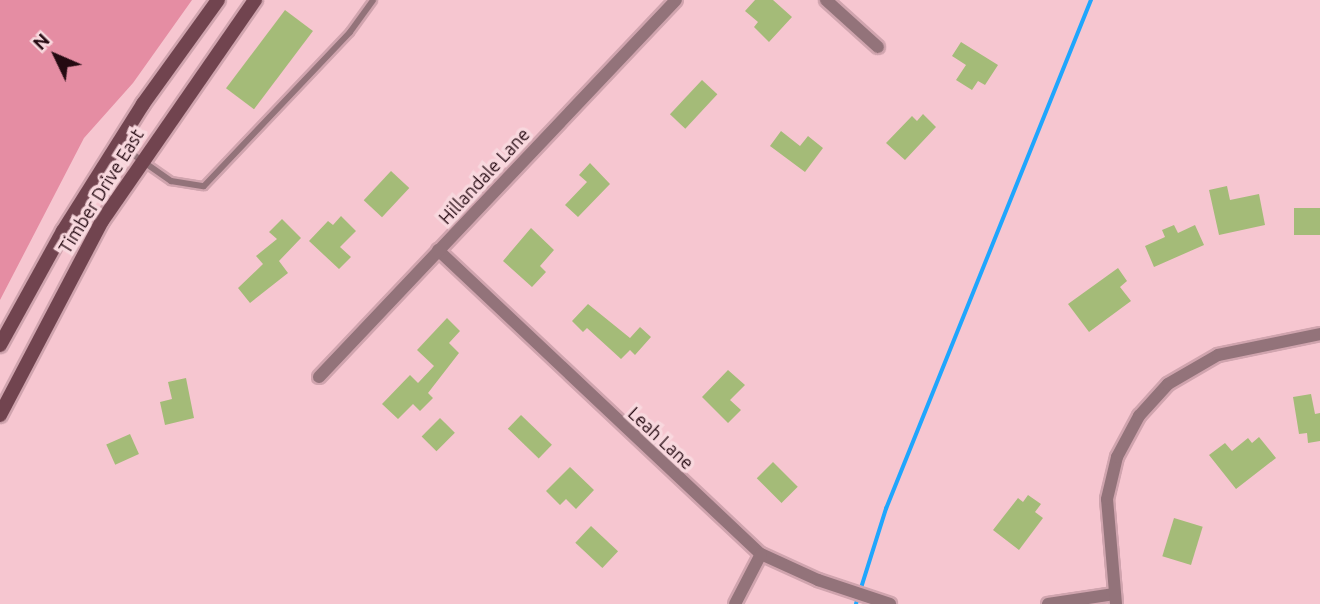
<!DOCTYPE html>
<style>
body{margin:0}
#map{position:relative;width:1320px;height:604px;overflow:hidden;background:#f6c6d0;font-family:Ubuntu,sans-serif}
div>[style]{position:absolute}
.green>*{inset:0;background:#e58da3}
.stream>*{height:3.5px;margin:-1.75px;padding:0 1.75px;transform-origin:1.75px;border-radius:1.75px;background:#1fa6fd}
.building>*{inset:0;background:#a4bb78;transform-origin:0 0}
.roads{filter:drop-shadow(2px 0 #d0a4ae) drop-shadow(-2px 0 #d0a4ae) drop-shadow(0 2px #d0a4ae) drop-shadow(0 -2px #d0a4ae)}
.lane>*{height:6px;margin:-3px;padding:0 3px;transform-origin:3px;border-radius:3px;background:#93737a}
.street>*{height:12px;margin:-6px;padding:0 6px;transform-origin:6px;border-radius:6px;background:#93737a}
.secondary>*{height:14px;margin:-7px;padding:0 7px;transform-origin:7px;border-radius:7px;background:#71444f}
span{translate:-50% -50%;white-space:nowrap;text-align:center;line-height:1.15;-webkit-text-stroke:7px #f8d8de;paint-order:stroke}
.street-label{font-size:18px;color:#250a12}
.north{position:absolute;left:21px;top:21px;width:70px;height:70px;-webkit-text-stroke:5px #f8d8de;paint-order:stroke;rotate:314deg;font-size:19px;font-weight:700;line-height:28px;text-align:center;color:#250a12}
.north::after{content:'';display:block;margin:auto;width:24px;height:32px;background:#250a12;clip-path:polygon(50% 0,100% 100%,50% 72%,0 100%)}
</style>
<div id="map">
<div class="green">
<div style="clip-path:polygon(0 0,192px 0,133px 83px,84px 138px,0 300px)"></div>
</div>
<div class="stream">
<div style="left:856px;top:604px;width:100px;rotate:-72.5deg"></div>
<div style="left:886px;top:509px;width:549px;rotate:-68.06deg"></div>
</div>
<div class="building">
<div style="clip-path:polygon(755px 0,773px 0,792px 17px,769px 42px,754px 27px,758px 22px,745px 11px)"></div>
<div style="left:285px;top:10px;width:35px;height:98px;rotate:37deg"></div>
<div style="clip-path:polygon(961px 42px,998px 65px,985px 85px,978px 81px,972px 90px,956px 80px,966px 65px,952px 56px)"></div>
<div style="left:702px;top:80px;width:21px;height:47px;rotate:43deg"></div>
<div style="clip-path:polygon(923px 114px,936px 127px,905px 160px,886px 143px,912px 116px,917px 121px)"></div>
<div style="clip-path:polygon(781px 131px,800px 146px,808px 136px,823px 148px,805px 172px,770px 146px)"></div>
<div style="clip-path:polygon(590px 163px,610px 184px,578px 217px,565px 205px,587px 182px,579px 175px)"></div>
<div style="left:391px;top:171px;width:25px;height:40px;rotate:43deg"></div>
<div style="clip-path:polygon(1227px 186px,1230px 200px,1259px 194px,1265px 225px,1219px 235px,1209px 190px)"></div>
<div style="left:1320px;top:208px;width:27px;height:26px;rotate:90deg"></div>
<div style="clip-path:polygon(341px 216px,356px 231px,340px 247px,351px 257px,339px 269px,309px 241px,328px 221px,333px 225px)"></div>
<div style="clip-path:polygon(282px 219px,301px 238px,279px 261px,288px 273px,250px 303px,238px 288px,263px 264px,256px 256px,277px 239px,269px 232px)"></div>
<div style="clip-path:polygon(1174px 225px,1178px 233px,1195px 225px,1204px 245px,1154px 267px,1145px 246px,1165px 237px,1162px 230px)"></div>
<div style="clip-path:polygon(531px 228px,554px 250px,540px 266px,546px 272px,532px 287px,503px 261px)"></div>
<div style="clip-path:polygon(1118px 268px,1127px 281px,1120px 287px,1131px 301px,1089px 332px,1068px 304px)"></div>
<div style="clip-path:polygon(588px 304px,630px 338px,640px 327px,651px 337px,635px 355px,630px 350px,621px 359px,587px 328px,583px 332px,572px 321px)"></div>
<div style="clip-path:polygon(447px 318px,460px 331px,449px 343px,459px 353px,428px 393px,433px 398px,420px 411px,413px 404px,398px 419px,382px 404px,410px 375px,418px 383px,434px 366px,417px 350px)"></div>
<div style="clip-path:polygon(728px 370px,745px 385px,730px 400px,741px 410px,728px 423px,702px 397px)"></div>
<div style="clip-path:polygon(186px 378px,194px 418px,165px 425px,160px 402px,172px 399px,168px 382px)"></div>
<div style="clip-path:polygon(1311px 394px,1315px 414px,1320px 413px,1320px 441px,1308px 443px,1307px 433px,1299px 434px,1293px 397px)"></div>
<div style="left:521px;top:415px;width:43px;height:19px;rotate:44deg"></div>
<div style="left:440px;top:418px;width:21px;height:26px;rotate:45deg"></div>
<div style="left:130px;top:434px;width:22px;height:26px;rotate:66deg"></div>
<div style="clip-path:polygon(1259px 437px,1276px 458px,1236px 489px,1209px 455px,1225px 443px,1232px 451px,1248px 438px,1252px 443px)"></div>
<div style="left:773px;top:462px;width:35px;height:23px;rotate:45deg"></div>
<div style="clip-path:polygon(570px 467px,594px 490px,576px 509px,566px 499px,560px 505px,546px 491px)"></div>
<div style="clip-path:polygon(1028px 495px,1041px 504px,1035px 512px,1043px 518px,1019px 550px,993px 530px,1018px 498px,1023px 502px)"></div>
<div style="left:1174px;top:518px;width:30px;height:40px;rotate:17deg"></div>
<div style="left:591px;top:526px;width:37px;height:23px;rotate:43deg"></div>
</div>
<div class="roads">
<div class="lane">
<div style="left:118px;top:144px;width:65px;rotate:34.9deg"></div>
<div style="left:171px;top:181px;width:33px;rotate:9deg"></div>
<div style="left:204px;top:186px;width:212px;rotate:-46.5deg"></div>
<div style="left:350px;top:32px;width:39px;rotate:-54deg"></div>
</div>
<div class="street">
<div style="left:826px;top:0;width:70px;rotate:42.1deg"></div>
<div style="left:438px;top:250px;width:444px;rotate:43.3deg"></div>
<div style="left:761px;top:554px;width:63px;rotate:24.5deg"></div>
<div style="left:818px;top:580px;width:76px;rotate:18.4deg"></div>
<div style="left:319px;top:377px;width:519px;rotate:-46.56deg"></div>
<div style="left:735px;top:604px;width:56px;rotate:-62.5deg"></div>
<div style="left:1048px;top:604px;width:67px;rotate:-8.6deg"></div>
<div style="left:1116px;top:604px;width:105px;rotate:-94.9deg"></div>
<div style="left:1107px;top:499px;width:43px;rotate:-76.6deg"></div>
<div style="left:1117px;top:457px;width:47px;rotate:-61.8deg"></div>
<div style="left:1139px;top:416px;width:43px;rotate:-47.8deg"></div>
<div style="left:1168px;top:384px;width:58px;rotate:-30.1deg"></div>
<div style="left:1218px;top:355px;width:104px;rotate:-11.6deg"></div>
</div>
<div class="secondary">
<div style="left:0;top:345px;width:130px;rotate:-61.1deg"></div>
<div style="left:63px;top:231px;width:150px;rotate:-57.8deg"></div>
<div style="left:143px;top:104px;width:128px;rotate:-54.2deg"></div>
<div style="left:0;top:415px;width:219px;rotate:-62.3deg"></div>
<div style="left:102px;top:221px;width:269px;rotate:-55.3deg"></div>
</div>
</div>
<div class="street-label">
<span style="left:484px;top:176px;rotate:-47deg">Hillandale Lane</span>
<span style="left:101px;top:191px;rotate:-58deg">Timber Drive East</span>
<span style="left:661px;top:438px;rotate:43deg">Leah Lane</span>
</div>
<div class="north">N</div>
</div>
